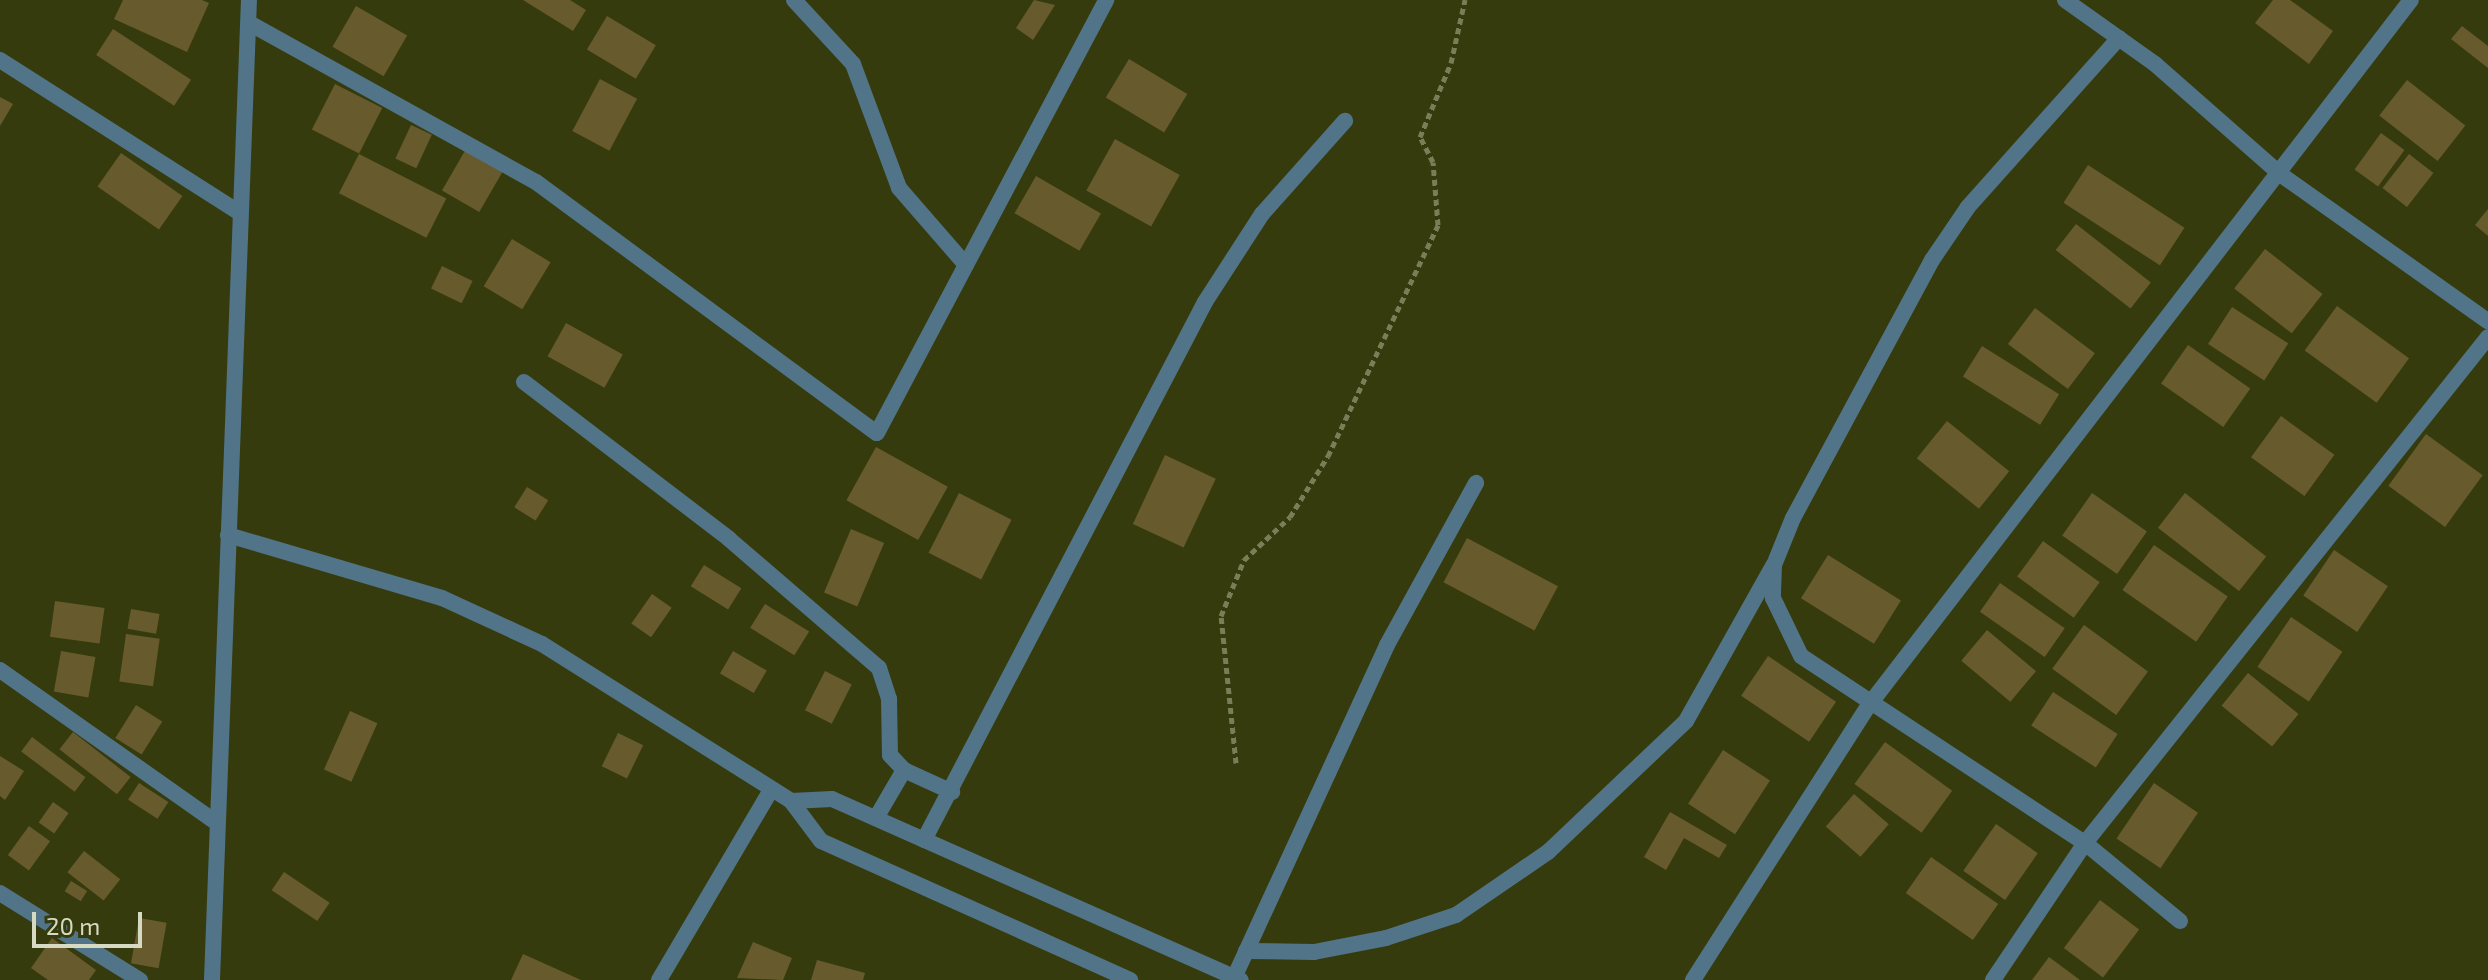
<!DOCTYPE html>
<style>
body{margin:0}
#map{position:relative;width:2488px;height:980px;overflow:hidden;background:#363b0d;font-family:"Exo 2",sans-serif}
div>[style]{position:absolute}
.building>*{inset:0;background:#675b2e;transform-origin:0 0}
.path>*{height:5px;margin-top:-2.5px;transform-origin:0;background:repeating-linear-gradient(90deg,#797d58 0 6px,transparent 0 10px)}
.minor>*{height:16px;margin:-8px;padding:0 8px;transform-origin:8px;border-radius:8px;background:#517488}
span{translate:-50% -50%;white-space:nowrap;text-align:center;line-height:1.15;-webkit-text-stroke:6px #363b0d;paint-order:stroke}
.scale{position:absolute;left:32px;top:912px;width:110px;height:36px;box-sizing:border-box;border:4px solid #d6dac2;border-top:0;padding-left:10px;font-size:24px;line-height:28px;white-space:nowrap;color:#d6dac2;-webkit-text-stroke:6px #363b0d;paint-order:stroke}
</style>
<div id="map">
<div class="building">
<div style="clip-path:polygon(123px 0,202px 0,209px 3px,187px 52px,114px 19px)"></div>
<div style="clip-path:polygon(523px 0,570px 0,586px 10px,573px 31px)"></div>
<div style="clip-path:polygon(1034px 0,1055px 5px,1033px 40px,1016px 28px)"></div>
<div style="clip-path:polygon(2273px 0,2290px 0,2333px 31px,2309px 64px,2255px 23px)"></div>
<div style="left:356px;top:6px;width:59px;height:47px;rotate:30deg"></div>
<div style="left:607px;top:16px;width:57px;height:39px;rotate:31deg"></div>
<div style="clip-path:polygon(2462px 26px,2488px 46px,2488px 68px,2451px 39px)"></div>
<div style="left:113px;top:29px;width:93px;height:31px;rotate:33deg"></div>
<div style="left:1129px;top:59px;width:68px;height:45px;rotate:31deg"></div>
<div style="left:600px;top:79px;width:42px;height:59px;rotate:28deg"></div>
<div style="left:2407px;top:80px;width:74px;height:45px;rotate:38deg"></div>
<div style="left:335px;top:84px;width:53px;height:51px;rotate:27deg"></div>
<div style="clip-path:polygon(0 97px,13px 104px,0 126px)"></div>
<div style="left:411px;top:125px;width:23px;height:37px;rotate:25deg"></div>
<div style="left:2381px;top:133px;width:29px;height:45px;rotate:36deg"></div>
<div style="left:1115px;top:139px;width:74px;height:59px;rotate:29deg"></div>
<div style="left:466px;top:149px;width:43px;height:48px;rotate:30deg"></div>
<div style="left:121px;top:153px;width:75px;height:41px;rotate:35deg"></div>
<div style="left:359px;top:154px;width:98px;height:44px;rotate:27deg"></div>
<div style="left:2409px;top:154px;width:31px;height:43px;rotate:38deg"></div>
<div style="left:2088px;top:165px;width:115px;height:45px;rotate:33deg"></div>
<div style="left:1036px;top:176px;width:75px;height:43px;rotate:30deg"></div>
<div style="clip-path:polygon(2488px 209px,2488px 236px,2475px 225px)"></div>
<div style="left:2076px;top:224px;width:95px;height:33px;rotate:38deg"></div>
<div style="left:512px;top:239px;width:45px;height:55px;rotate:31deg"></div>
<div style="left:2265px;top:249px;width:73px;height:50px;rotate:38deg"></div>
<div style="left:442px;top:266px;width:34px;height:25px;rotate:26deg"></div>
<div style="left:2337px;top:306px;width:89px;height:55px;rotate:36deg"></div>
<div style="left:2232px;top:307px;width:67px;height:44px;rotate:33deg"></div>
<div style="left:2035px;top:308px;width:75px;height:45px;rotate:37deg"></div>
<div style="left:566px;top:323px;width:65px;height:38px;rotate:29deg"></div>
<div style="left:2188px;top:345px;width:76px;height:47px;rotate:35deg"></div>
<div style="left:1982px;top:346px;width:91px;height:36px;rotate:32deg"></div>
<div style="left:2281px;top:416px;width:66px;height:51px;rotate:36deg"></div>
<div style="left:1947px;top:421px;width:80px;height:48px;rotate:39deg"></div>
<div style="left:2426px;top:434px;width:70px;height:64px;rotate:36deg"></div>
<div style="left:876px;top:447px;width:82px;height:61px;rotate:29deg"></div>
<div style="left:1165px;top:455px;width:56px;height:76px;rotate:25deg"></div>
<div style="left:527px;top:487px;width:25px;height:24px;rotate:32deg"></div>
<div style="left:959px;top:493px;width:59px;height:67px;rotate:27deg"></div>
<div style="left:2092px;top:493px;width:67px;height:52px;rotate:35deg"></div>
<div style="left:2185px;top:493px;width:103px;height:44px;rotate:38deg"></div>
<div style="left:851px;top:529px;width:36px;height:69px;rotate:23deg"></div>
<div style="left:1467px;top:538px;width:103px;height:50px;rotate:28deg"></div>
<div style="left:2043px;top:541px;width:70px;height:44px;rotate:36deg"></div>
<div style="left:2154px;top:545px;width:90px;height:55px;rotate:35deg"></div>
<div style="left:2334px;top:550px;width:65px;height:55px;rotate:34deg"></div>
<div style="left:1828px;top:555px;width:86px;height:51px;rotate:32deg"></div>
<div style="left:704px;top:565px;width:44px;height:25px;rotate:32deg"></div>
<div style="left:2000px;top:583px;width:79px;height:35px;rotate:35deg"></div>
<div style="left:652px;top:594px;width:24px;height:36px;rotate:35deg"></div>
<div style="left:55px;top:601px;width:50px;height:36px;rotate:8deg"></div>
<div style="left:765px;top:604px;width:52px;height:28px;rotate:32deg"></div>
<div style="left:131px;top:609px;width:29px;height:20px;rotate:10deg"></div>
<div style="left:2291px;top:617px;width:62px;height:60px;rotate:34deg"></div>
<div style="left:2084px;top:625px;width:79px;height:54px;rotate:36deg"></div>
<div style="left:1987px;top:630px;width:64px;height:40px;rotate:40deg"></div>
<div style="left:126px;top:634px;width:34px;height:48px;rotate:8deg"></div>
<div style="left:61px;top:651px;width:35px;height:41px;rotate:10deg"></div>
<div style="left:733px;top:651px;width:39px;height:26px;rotate:30deg"></div>
<div style="left:1768px;top:656px;width:82px;height:48px;rotate:34deg"></div>
<div style="left:825px;top:671px;width:30px;height:44px;rotate:27deg"></div>
<div style="left:2248px;top:673px;width:65px;height:42px;rotate:39deg"></div>
<div style="left:2053px;top:692px;width:77px;height:40px;rotate:33deg"></div>
<div style="left:136px;top:705px;width:31px;height:39px;rotate:32deg"></div>
<div style="left:350px;top:711px;width:30px;height:64px;rotate:24deg"></div>
<div style="left:73px;top:732px;width:73px;height:22px;rotate:38deg"></div>
<div style="left:618px;top:733px;width:28px;height:37px;rotate:26deg"></div>
<div style="left:32px;top:737px;width:67px;height:18px;rotate:37deg"></div>
<div style="left:1885px;top:742px;width:83px;height:52px;rotate:36deg"></div>
<div style="left:1723px;top:750px;width:56px;height:64px;rotate:33deg"></div>
<div style="clip-path:polygon(0 756px,24px 771px,5px 800px,0 796px)"></div>
<div style="left:139px;top:783px;width:35px;height:20px;rotate:33deg"></div>
<div style="left:2154px;top:783px;width:53px;height:67px;rotate:34deg"></div>
<div style="left:1854px;top:794px;width:46px;height:43px;rotate:41deg"></div>
<div style="left:53px;top:802px;width:19px;height:25px;rotate:35deg"></div>
<div style="clip-path:polygon(1670px 812px,1727px 845px,1719px 858px,1684px 838px,1666px 870px,1644px 857px)"></div>
<div style="left:1996px;top:824px;width:51px;height:57px;rotate:35deg"></div>
<div style="left:29px;top:826px;width:26px;height:36px;rotate:36deg"></div>
<div style="left:84px;top:851px;width:46px;height:27px;rotate:38deg"></div>
<div style="left:1931px;top:857px;width:82px;height:44px;rotate:35deg"></div>
<div style="left:284px;top:872px;width:55px;height:22px;rotate:34deg"></div>
<div style="left:71px;top:881px;width:19px;height:12px;rotate:32deg"></div>
<div style="left:2100px;top:900px;width:49px;height:60px;rotate:37deg"></div>
<div style="left:139px;top:918px;width:28px;height:46px;rotate:10deg"></div>
<div style="clip-path:polygon(52px 938px,96px 970px,89px 980px,48px 980px,31px 968px)"></div>
<div style="clip-path:polygon(753px 942px,792px 958px,783px 980px,737px 978px)"></div>
<div style="clip-path:polygon(523px 954px,581px 980px,511px 980px)"></div>
<div style="clip-path:polygon(2049px 957px,2080px 980px,2032px 980px)"></div>
<div style="clip-path:polygon(817px 960px,865px 973px,863px 980px,811px 980px)"></div>
</div>
<div class="path">
<div style="left:1236px;top:763px;width:148px;rotate:-95.8deg"></div>
<div style="left:1221px;top:616px;width:61px;rotate:-67.7deg"></div>
<div style="left:1244px;top:560px;width:63px;rotate:-43.1deg"></div>
<div style="left:1290px;top:517px;width:72px;rotate:-58.1deg"></div>
<div style="left:1328px;top:456px;width:256px;rotate:-64.5deg"></div>
<div style="left:1438px;top:225px;width:63px;rotate:-94.5deg"></div>
<div style="left:1433px;top:162px;width:28px;rotate:-117deg"></div>
<div style="left:1420px;top:137px;width:80px;rotate:-67.3deg"></div>
<div style="left:1451px;top:63px;width:65px;rotate:-77.5deg"></div>
</div>
<div class="minor">
<div style="left:794px;top:0;width:87px;rotate:47.3deg"></div>
<div style="left:853px;top:64px;width:132px;rotate:69.6deg"></div>
<div style="left:899px;top:188px;width:102px;rotate:49deg"></div>
<div style="left:2065px;top:0;width:110px;rotate:35.4deg"></div>
<div style="left:2155px;top:64px;width:167px;rotate:41.3deg"></div>
<div style="left:2280px;top:174px;width:255px;rotate:35.3deg"></div>
<div style="left:249px;top:23px;width:328px;rotate:29deg"></div>
<div style="left:536px;top:182px;width:423px;rotate:36.4deg"></div>
<div style="left:877px;top:433px;width:490px;rotate:-62.1deg"></div>
<div style="left:2119px;top:38px;width:227px;rotate:131.8deg"></div>
<div style="left:1968px;top:207px;width:64px;rotate:124.2deg"></div>
<div style="left:1932px;top:260px;width:293px;rotate:118.3deg"></div>
<div style="left:1793px;top:518px;width:51px;rotate:112deg"></div>
<div style="left:1774px;top:565px;width:33px;rotate:92deg"></div>
<div style="left:1773px;top:598px;width:64px;rotate:64.2deg"></div>
<div style="left:1801px;top:656px;width:340px;rotate:33.4deg"></div>
<div style="left:2085px;top:843px;width:123px;rotate:39.4deg"></div>
<div style="left:0;top:60px;width:285px;rotate:32.5deg"></div>
<div style="left:524px;top:382px;width:258px;rotate:37.4deg"></div>
<div style="left:729px;top:539px;width:198px;rotate:40.7deg"></div>
<div style="left:879px;top:668px;width:33px;rotate:72deg"></div>
<div style="left:889px;top:699px;width:56px;rotate:89deg"></div>
<div style="left:890px;top:755px;width:21px;rotate:47deg"></div>
<div style="left:904px;top:770px;width:53px;rotate:24.6deg"></div>
<div style="left:228px;top:535px;width:223px;rotate:16.4deg"></div>
<div style="left:442px;top:598px;width:110px;rotate:24.7deg"></div>
<div style="left:542px;top:644px;width:294px;rotate:32.2deg"></div>
<div style="left:791px;top:801px;width:50px;rotate:53.1deg"></div>
<div style="left:821px;top:841px;width:339px;rotate:24.2deg"></div>
<div style="left:0;top:670px;width:262px;rotate:35.2deg"></div>
<div style="left:791px;top:801px;width:41px;rotate:-2.8deg"></div>
<div style="left:832px;top:799px;width:447px;rotate:23.9deg"></div>
<div style="left:876px;top:818px;width:56px;rotate:-59.7deg"></div>
<div style="left:924px;top:840px;width:607px;rotate:-62.42deg"></div>
<div style="left:1205px;top:302px;width:105px;rotate:-57.1deg"></div>
<div style="left:1262px;top:214px;width:125px;rotate:-48.3deg"></div>
<div style="left:0;top:893px;width:165px;rotate:31.9deg"></div>
<div style="left:1246px;top:951px;width:68px;rotate:0.8deg"></div>
<div style="left:1314px;top:952px;width:73px;rotate:-11deg"></div>
<div style="left:1386px;top:938px;width:74px;rotate:-18.2deg"></div>
<div style="left:1456px;top:915px;width:112px;rotate:-34.4deg"></div>
<div style="left:1548px;top:852px;width:190px;rotate:-43.5deg"></div>
<div style="left:1686px;top:721px;width:178px;rotate:-60.7deg"></div>
<div style="left:212px;top:980px;width:981px;rotate:-87.84deg"></div>
<div style="left:659px;top:980px;width:221px;rotate:-59.5deg"></div>
<div style="left:1233px;top:980px;width:369px;rotate:-65.3deg"></div>
<div style="left:1387px;top:645px;width:185px;rotate:-61.2deg"></div>
<div style="left:1693px;top:980px;width:326px;rotate:-57.4deg"></div>
<div style="left:1869px;top:705px;width:889px;rotate:-52.45deg"></div>
<div style="left:1993px;top:980px;width:165px;rotate:-56.1deg"></div>
<div style="left:2085px;top:843px;width:647px;rotate:-51.46deg"></div>
</div>
<div class="scale">20 m</div>
</div>
